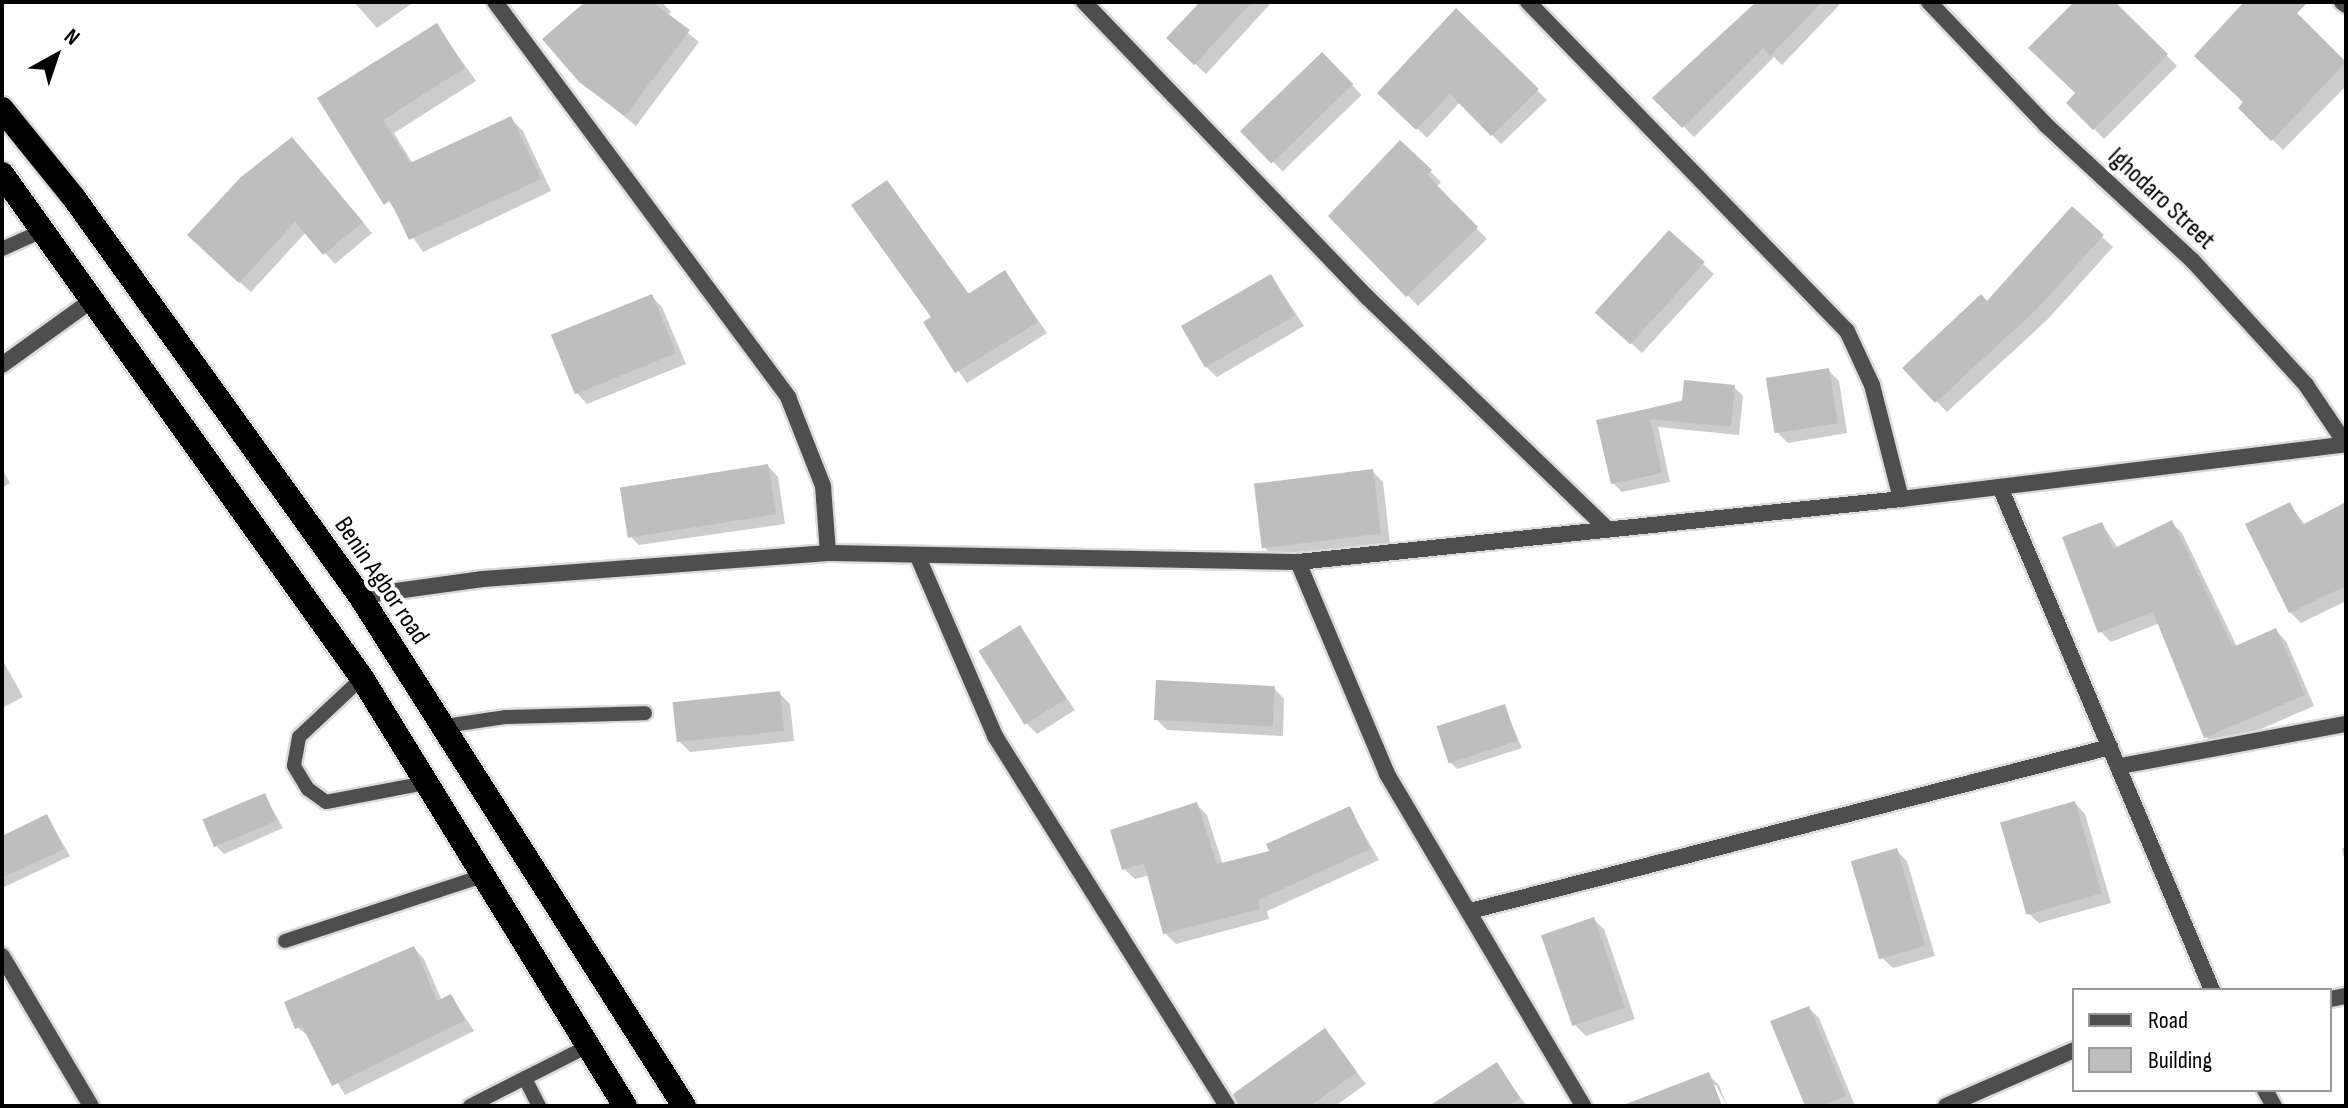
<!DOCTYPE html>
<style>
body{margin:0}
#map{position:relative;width:2348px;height:1108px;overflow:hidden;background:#fff;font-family:"Sofia Sans Condensed",sans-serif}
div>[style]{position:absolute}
.shadow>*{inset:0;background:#0003;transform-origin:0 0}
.building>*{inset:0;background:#bebebe;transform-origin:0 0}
.roads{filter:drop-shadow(2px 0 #dbdbdb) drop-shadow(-2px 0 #dbdbdb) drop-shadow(0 2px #dbdbdb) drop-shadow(0 -2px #dbdbdb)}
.lane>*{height:14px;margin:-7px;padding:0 7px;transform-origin:7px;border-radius:7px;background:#4e4e4e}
.street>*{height:16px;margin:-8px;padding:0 8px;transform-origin:8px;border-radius:8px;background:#4e4e4e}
.highway>*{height:24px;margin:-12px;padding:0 12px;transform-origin:12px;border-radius:12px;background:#000}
span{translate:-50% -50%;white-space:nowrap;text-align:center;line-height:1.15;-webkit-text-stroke:8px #fff;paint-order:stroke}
.street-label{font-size:26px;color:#000}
.frame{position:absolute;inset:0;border:4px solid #000;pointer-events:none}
.legend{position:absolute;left:2072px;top:988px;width:260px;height:104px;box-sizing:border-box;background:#fff;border:2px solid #999;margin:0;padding:10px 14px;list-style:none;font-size:24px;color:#000}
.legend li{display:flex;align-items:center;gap:16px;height:40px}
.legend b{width:40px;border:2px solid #999}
.north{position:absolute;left:16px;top:16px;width:80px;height:80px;-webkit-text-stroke:6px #fff;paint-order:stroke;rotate:40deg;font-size:22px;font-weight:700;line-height:32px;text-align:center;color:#000}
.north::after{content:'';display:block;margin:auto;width:28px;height:36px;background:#000;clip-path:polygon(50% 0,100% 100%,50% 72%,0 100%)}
</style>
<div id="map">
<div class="shadow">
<div style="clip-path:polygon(354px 2px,414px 2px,377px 28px)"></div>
<div style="clip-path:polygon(588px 2px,662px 2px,671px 12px,667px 16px,699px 42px,636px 126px,580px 81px)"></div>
<div style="clip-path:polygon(1202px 2px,1272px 2px,1206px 74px,1179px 49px)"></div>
<div style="clip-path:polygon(1759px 2px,1842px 2px,1782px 65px,1774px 57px,1694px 137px,1655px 98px)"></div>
<div style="clip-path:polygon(2076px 2px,2114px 2px,2177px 66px,2104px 139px,2069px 103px,2078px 93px)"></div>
<div style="clip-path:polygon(2247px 2px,2285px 2px,2346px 65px,2346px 86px,2283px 150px,2240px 108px,2246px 102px)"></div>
<div style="clip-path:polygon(1456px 11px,1547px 100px,1501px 144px,1460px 102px,1427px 138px,1380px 92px)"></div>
<div style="clip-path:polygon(437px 26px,476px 81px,394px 133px,413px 164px,510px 118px,523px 131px,551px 191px,423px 252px,320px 99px)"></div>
<div style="left:1322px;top:54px;width:57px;height:110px;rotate:46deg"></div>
<div style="clip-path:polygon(1400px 142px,1441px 182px,1436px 187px,1487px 239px,1418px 306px,1331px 216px)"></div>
<div style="clip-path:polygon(303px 150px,372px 233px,335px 264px,306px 232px,251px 292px,200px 246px)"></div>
<div style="clip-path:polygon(887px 182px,970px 295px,1005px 273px,1047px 333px,967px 383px,925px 323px,934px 318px)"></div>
<div style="clip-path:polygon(2102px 237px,2113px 247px,2048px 319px,1947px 412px,1905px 368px,1987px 303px)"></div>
<div style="clip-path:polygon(1703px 264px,1714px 274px,1642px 353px,1608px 322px)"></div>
<div style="clip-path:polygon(1271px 276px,1304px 326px,1217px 377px,1206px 367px)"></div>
<div style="clip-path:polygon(652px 297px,662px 307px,686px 364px,587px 404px,577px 393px)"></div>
<div style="clip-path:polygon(1828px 370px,1839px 381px,1847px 433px,1788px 443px,1777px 432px)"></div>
<div style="clip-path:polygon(1734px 387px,1743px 396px,1739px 435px,1658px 427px,1670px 482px,1622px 492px,1613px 483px,1599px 422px)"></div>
<div style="clip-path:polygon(768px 466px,778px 477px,785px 524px,639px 545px,628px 534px)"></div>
<div style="clip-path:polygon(2px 469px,10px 483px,2px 488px)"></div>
<div style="clip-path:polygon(1372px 471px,1383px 482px,1390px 544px,1274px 557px,1264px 547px)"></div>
<div style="clip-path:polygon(2346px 504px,2346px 601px,2301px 623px,2290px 612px,2290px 505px,2305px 525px)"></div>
<div style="clip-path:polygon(2172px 523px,2182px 533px,2237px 647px,2276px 631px,2286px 641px,2314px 706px,2217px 748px,2206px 737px,2160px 623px,2111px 642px,2100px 631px,2102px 524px,2118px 548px)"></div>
<div style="clip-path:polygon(1019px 628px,1075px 710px,1037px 734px,1027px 724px)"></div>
<div style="clip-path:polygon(2px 659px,23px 697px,2px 708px)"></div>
<div style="clip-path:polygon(1274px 688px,1284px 699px,1283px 736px,1167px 730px,1156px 719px)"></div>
<div style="clip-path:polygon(779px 693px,790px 704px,794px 741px,690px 752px,680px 742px)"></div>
<div style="clip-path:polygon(1504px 706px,1522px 748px,1457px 769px,1450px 762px)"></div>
<div style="clip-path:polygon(265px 796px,283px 828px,224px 854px,217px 847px)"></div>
<div style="clip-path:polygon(2075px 803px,2085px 814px,2111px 903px,2039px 923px,2028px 913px)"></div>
<div style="clip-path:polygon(1197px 805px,1207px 815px,1223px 865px,1272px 852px,1349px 808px,1379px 860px,1267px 911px,1269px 919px,1176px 944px,1165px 933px,1150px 875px,1135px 879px,1124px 869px)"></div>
<div style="clip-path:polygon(47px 816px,70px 856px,2px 888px,2px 838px)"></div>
<div style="clip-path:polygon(2342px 848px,2346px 848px,2346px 868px)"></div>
<div style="clip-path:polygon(1896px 850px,1907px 861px,1935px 956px,1893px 968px,1882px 958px)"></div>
<div style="clip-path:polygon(1593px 919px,1604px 929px,1635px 1019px,1586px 1036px,1575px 1025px)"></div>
<div style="clip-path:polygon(414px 948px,424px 959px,442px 1001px,451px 996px,474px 1031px,345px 1095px,310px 1037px,297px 1027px)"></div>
<div style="clip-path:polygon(1809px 1008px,1819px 1018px,1855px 1106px,1807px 1106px)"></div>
<div style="clip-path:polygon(1324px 1031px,1366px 1084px,1335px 1106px,1240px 1106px)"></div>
<div style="clip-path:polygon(1496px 1065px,1527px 1106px,1432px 1106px)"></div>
<div style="clip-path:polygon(1708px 1075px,1719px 1085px,1727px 1106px,1716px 1085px,1711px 1085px,1719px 1106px,1630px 1106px)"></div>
</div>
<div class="building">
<div style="clip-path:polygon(585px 2px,652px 2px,690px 30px,625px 116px,579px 82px,542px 39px)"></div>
<div style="clip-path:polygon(1200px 2px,1252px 2px,1194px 65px,1166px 38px)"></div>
<div style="clip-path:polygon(1756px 2px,1822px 2px,1770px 56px,1763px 48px,1682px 128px,1652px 98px)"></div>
<div style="clip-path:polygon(2074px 2px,2115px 2px,2168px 54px,2093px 130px,2066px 103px,2075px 93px,2028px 48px)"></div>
<div style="clip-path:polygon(2244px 2px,2308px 2px,2297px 13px,2346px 62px,2271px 141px,2238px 108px,2243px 102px,2194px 56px)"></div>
<div style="clip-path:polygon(1456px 8px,1539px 89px,1491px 136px,1450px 94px,1416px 130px,1377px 93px)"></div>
<div style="clip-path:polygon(437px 23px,465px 68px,383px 120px,410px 163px,511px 116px,541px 179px,409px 240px,390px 200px,384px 205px,317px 98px)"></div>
<div style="left:1322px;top:52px;width:45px;height:114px;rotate:46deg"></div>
<div style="clip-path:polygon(292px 137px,363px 222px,323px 255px,295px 222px,239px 283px,187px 235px,241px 177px)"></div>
<div style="clip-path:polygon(1400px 140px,1432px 170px,1427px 175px,1478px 227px,1406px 297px,1328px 216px)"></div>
<div style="clip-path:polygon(887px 180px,968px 294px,1005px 270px,1038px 322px,955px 373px,923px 322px,931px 317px,851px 205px)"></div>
<div style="clip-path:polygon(2072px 206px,2104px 235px,2037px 309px,1935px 403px,1902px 368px,1981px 294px,1987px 301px)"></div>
<div style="left:1669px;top:230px;width:48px;height:111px;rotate:42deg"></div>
<div style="left:1271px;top:274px;width:48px;height:104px;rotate:60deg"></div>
<div style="left:652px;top:294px;width:64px;height:109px;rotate:68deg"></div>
<div style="left:1829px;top:368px;width:56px;height:64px;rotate:81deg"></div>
<div style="clip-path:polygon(1684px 380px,1735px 385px,1731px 427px,1650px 419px,1662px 473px,1611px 484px,1596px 420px,1682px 401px)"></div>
<div style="left:768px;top:464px;width:51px;height:150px;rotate:81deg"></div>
<div style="left:1373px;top:469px;width:65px;height:120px;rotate:83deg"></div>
<div style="clip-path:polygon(2290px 502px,2302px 525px,2346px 502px,2346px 586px,2289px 613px,2245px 524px)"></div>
<div style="clip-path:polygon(2172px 520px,2233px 647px,2276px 628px,2305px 695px,2204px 738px,2153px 612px,2098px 633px,2062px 537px,2102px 522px,2113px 549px)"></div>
<div style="left:1020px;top:625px;width:87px;height:49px;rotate:58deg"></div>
<div style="left:1156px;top:680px;width:119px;height:40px;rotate:3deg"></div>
<div style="left:780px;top:691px;width:40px;height:108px;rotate:84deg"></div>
<div style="left:1505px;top:704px;width:39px;height:72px;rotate:72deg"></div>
<div style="left:265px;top:793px;width:30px;height:68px;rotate:67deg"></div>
<div style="left:2075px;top:801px;width:96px;height:78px;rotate:74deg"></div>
<div style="clip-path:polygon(1197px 802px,1217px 864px,1269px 851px,1266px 844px,1350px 806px,1370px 849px,1258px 900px,1260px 909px,1163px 934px,1144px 863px,1122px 870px,1110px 830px)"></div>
<div style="clip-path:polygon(47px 814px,64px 849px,2px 878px,2px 836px)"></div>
<div style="left:1897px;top:848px;width:102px;height:48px;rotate:74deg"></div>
<div style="left:1594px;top:917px;width:96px;height:56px;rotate:71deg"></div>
<div style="clip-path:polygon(414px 946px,437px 1001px,451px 994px,465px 1020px,332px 1086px,302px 1026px,295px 1029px,284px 1002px)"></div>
<div style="clip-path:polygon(1809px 1006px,1846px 1096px,1821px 1106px,1805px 1106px,1770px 1021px)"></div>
<div style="clip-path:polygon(1325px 1028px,1357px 1072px,1310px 1106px,1238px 1106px,1233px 1094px)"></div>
<div style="clip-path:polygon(1497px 1062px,1520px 1098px,1508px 1106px,1429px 1106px)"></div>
<div style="clip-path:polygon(1709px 1072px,1722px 1106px,1627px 1106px,1626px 1104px)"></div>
</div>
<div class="roads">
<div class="lane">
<div style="left:2px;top:249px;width:46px;rotate:-24.3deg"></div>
<div style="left:362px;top:678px;width:86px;rotate:136.9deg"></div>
<div style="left:299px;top:737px;width:29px;rotate:100deg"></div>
<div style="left:294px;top:766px;width:27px;rotate:59deg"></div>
<div style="left:308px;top:789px;width:22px;rotate:36deg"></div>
<div style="left:326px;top:802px;width:102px;rotate:-10.8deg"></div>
<div style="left:445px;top:726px;width:62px;rotate:-8.4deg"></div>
<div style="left:506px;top:717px;width:139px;rotate:-1.6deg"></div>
<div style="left:285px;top:941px;width:208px;rotate:-18.2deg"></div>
<div style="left:470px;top:1106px;width:62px;rotate:-27deg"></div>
<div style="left:539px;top:1106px;width:31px;rotate:-117deg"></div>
<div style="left:525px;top:1078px;width:71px;rotate:-26.9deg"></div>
</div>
<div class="street">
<div style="left:495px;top:2px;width:492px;rotate:53.4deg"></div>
<div style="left:788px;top:397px;width:96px;rotate:68.5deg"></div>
<div style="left:823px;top:486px;width:67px;rotate:85.7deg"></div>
<div style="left:1084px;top:2px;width:409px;rotate:46.2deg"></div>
<div style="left:1367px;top:297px;width:330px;rotate:44deg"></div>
<div style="left:1528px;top:2px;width:458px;rotate:45.9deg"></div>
<div style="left:1847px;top:331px;width:60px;rotate:65.2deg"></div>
<div style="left:1872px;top:385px;width:118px;rotate:75.7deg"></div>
<div style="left:1929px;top:2px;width:170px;rotate:46.4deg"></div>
<div style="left:2046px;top:125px;width:199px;rotate:42.8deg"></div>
<div style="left:2192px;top:260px;width:169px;rotate:47.6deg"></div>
<div style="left:2306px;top:385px;width:71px;rotate:55.9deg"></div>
<div style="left:2342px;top:2px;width:5px;rotate:37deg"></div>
<div style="left:2px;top:365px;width:115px;rotate:-35.8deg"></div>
<div style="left:2000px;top:487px;width:546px;rotate:67.15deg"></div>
<div style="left:918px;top:557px;width:195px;rotate:66.7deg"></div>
<div style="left:995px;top:736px;width:437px;rotate:57.9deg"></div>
<div style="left:1298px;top:562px;width:230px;rotate:67.2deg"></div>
<div style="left:1387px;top:774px;width:386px;rotate:59.4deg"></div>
<div style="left:360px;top:596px;width:124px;rotate:-7.9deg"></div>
<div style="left:483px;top:579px;width:346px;rotate:-4.3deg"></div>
<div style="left:828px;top:553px;width:470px;rotate:1.1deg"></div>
<div style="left:1298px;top:562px;width:606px;rotate:-5.96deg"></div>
<div style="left:1901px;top:499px;width:448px;rotate:-7deg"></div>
<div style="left:2121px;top:766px;width:229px;rotate:-10.6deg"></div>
<div style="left:1470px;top:911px;width:661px;rotate:-14.37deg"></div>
<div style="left:2px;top:956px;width:174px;rotate:59.3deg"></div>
<div style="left:2330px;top:999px;width:16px;rotate:-11deg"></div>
<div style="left:2265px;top:1090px;width:18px;rotate:61deg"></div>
<div style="left:1946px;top:1106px;width:140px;rotate:-23.6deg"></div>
</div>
<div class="highway">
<div style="left:2px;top:109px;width:114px;rotate:51deg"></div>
<div style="left:74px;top:198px;width:490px;rotate:54.3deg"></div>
<div style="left:360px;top:596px;width:604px;rotate:57.57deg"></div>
<div style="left:2px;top:174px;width:619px;rotate:54.46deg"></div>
<div style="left:362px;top:678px;width:502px;rotate:58.43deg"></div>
</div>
</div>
<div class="street-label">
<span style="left:2161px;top:199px;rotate:43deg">Ighodaro Street</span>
<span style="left:381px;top:581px;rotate:56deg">Benin Agbor road</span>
</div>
<div class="frame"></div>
<ul class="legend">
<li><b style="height:10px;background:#4e4e4e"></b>Road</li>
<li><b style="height:22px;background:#bebebe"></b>Building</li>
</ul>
<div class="north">N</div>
</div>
